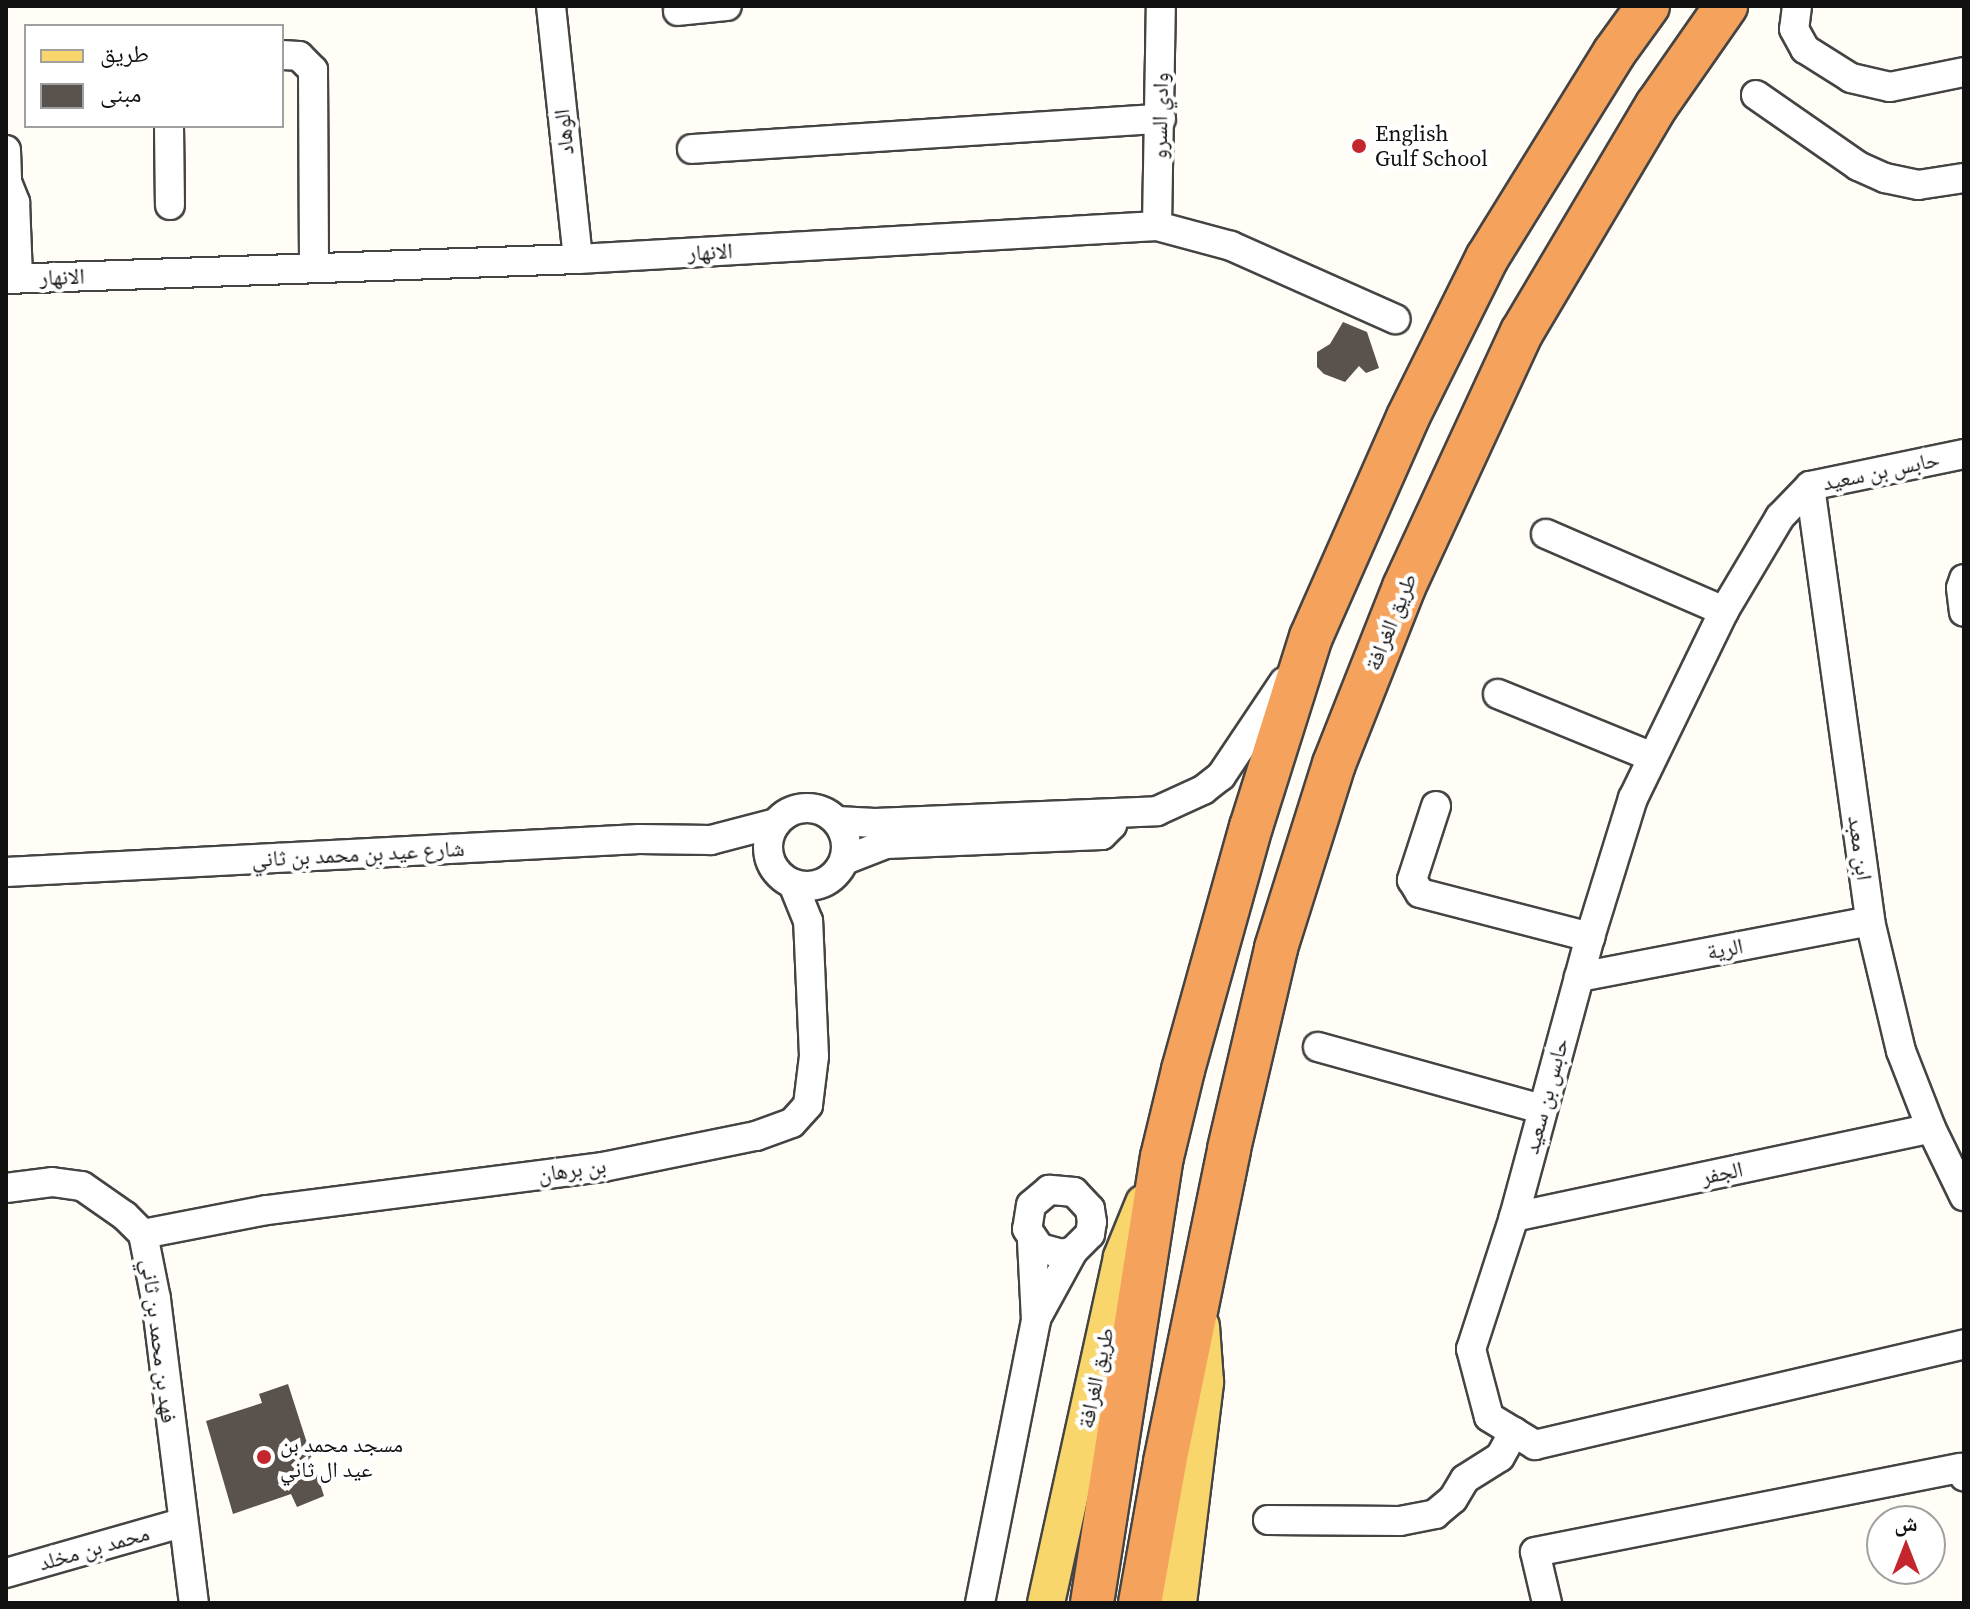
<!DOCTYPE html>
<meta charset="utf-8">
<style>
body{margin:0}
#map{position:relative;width:1970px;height:1609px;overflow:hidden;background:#fffdf5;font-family:"Source Serif 4","Noto Naskh Arabic",serif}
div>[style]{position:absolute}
.building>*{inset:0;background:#5a524d}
.roads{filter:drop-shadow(2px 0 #444) drop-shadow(-2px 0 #444) drop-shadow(0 2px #444) drop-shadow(0 -2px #444)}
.minor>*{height:28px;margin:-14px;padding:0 14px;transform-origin:14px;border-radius:14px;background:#fff}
.minor>.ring{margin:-14px;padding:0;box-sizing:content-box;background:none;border:28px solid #fff;border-radius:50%}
.major>*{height:36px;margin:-18px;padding:0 18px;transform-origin:18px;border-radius:18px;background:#f9d66b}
.highway>*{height:42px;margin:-21px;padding:0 21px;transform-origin:21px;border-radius:21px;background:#f5a25d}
.dots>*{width:22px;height:22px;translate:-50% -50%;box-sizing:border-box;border:4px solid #fff;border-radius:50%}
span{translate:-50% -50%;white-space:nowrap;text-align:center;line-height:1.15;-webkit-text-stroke:8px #fff;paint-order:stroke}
.street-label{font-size:22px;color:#111}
.poi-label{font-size:22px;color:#111}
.left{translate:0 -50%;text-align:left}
.frame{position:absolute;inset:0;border:8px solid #111;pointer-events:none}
.legend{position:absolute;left:24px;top:24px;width:260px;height:104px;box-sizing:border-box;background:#fff;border:2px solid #a0a0a0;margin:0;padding:10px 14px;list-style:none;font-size:24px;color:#111}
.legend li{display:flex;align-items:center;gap:16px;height:40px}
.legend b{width:40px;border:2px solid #a0a0a0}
.north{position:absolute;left:1866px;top:1505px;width:80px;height:80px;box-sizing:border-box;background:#fff;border:2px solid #a0a0a0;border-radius:50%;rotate:0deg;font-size:22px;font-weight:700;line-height:32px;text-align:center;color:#111}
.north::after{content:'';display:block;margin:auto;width:28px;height:36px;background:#c4262e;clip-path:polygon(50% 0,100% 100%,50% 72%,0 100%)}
</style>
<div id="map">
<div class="building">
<div style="clip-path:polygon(1343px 322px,1367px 332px,1379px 368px,1366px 373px,1359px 366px,1345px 382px,1324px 374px,1317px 367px,1317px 352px,1330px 344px)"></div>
<div style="clip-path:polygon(288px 1384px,324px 1496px,297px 1507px,291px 1494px,233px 1514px,206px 1421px,262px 1403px,259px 1394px)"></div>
</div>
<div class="roads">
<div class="minor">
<div style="left:551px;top:6px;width:254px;rotate:83.9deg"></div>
<div style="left:1797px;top:6px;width:23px;rotate:97deg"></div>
<div style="left:1794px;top:29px;width:23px;rotate:61deg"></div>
<div style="left:1805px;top:49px;width:54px;rotate:32.2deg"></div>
<div style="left:1851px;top:78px;width:40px;rotate:13deg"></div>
<div style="left:1890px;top:87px;width:76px;rotate:-11.5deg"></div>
<div style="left:678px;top:11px;width:49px;rotate:-5.8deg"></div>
<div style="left:282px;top:55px;width:17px;rotate:3deg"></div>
<div style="left:299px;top:56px;width:20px;rotate:45deg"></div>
<div style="left:313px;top:70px;width:198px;rotate:89.7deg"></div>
<div style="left:1756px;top:95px;width:124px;rotate:34.8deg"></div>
<div style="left:1858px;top:166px;width:30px;rotate:24deg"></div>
<div style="left:1885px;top:178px;width:34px;rotate:12deg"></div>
<div style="left:1918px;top:185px;width:47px;rotate:-8.7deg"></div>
<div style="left:169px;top:126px;width:79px;rotate:89.3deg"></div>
<div style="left:692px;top:149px;width:470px;rotate:-3.7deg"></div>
<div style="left:6px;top:150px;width:32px;rotate:88deg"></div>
<div style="left:7px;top:182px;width:22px;rotate:68deg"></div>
<div style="left:15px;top:202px;width:76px;rotate:87.7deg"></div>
<div style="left:1157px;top:226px;width:220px;rotate:-89deg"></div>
<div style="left:6px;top:279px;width:572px;rotate:-2deg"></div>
<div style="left:578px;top:259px;width:580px;rotate:-3.26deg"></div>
<div style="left:1157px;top:226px;width:77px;rotate:15.1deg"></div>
<div style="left:1231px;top:246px;width:180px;rotate:24deg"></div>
<div style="left:1964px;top:454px;width:157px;rotate:168.3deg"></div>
<div style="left:1810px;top:486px;width:43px;rotate:134.1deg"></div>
<div style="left:1780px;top:517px;width:109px;rotate:120.8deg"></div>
<div style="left:1724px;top:611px;width:208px;rotate:115.9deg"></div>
<div style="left:1633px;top:798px;width:145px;rotate:107.2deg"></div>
<div style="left:1590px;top:937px;width:290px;rotate:105.2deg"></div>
<div style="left:1514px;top:1217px;width:139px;rotate:108deg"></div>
<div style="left:1471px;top:1349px;width:70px;rotate:75.2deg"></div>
<div style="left:1489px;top:1417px;width:54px;rotate:31.3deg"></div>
<div style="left:1535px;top:1445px;width:441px;rotate:-13.2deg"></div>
<div style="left:1810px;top:486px;width:439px;rotate:82.1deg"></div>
<div style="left:1870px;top:921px;width:134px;rotate:76.6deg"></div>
<div style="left:1901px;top:1051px;width:83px;rotate:68.7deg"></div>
<div style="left:1931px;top:1128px;width:76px;rotate:64.1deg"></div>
<div style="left:1546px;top:534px;width:194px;rotate:23.4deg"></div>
<div style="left:1964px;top:579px;width:9px;rotate:108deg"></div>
<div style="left:1961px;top:588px;width:24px;rotate:83deg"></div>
<div style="left:1498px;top:694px;width:164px;rotate:22.2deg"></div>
<div style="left:1436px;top:806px;width:78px;rotate:108deg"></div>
<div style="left:1412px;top:880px;width:15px;rotate:58deg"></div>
<div style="left:1420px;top:893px;width:176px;rotate:14.5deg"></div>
<div class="ring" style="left:768px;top:808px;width:50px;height:50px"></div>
<div style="left:837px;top:821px;width:38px;rotate:3deg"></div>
<div style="left:875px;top:823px;width:282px;rotate:-2.4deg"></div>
<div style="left:1157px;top:811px;width:51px;rotate:-24.5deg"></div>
<div style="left:1203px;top:790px;width:23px;rotate:-38deg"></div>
<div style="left:1221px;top:776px;width:113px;rotate:-56.2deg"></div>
<div style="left:845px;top:860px;width:44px;rotate:-21.3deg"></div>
<div style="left:886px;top:844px;width:216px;rotate:-2.4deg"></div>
<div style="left:1102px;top:835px;width:14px;rotate:-45deg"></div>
<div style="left:1112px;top:825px;width:14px;rotate:-135deg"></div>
<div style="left:6px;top:872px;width:634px;rotate:-2.98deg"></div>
<div style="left:639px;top:839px;width:72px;rotate:0.8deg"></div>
<div style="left:711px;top:840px;width:67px;rotate:-14.7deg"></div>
<div style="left:1579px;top:977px;width:296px;rotate:-10.9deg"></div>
<div style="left:1318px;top:1047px;width:232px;rotate:15.5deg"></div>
<div style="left:6px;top:1188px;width:46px;rotate:-7.4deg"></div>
<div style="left:52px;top:1182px;width:30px;rotate:8deg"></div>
<div style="left:82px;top:1186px;width:52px;rotate:34.9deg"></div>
<div style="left:125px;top:1216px;width:25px;rotate:45deg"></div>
<div style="left:143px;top:1234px;width:66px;rotate:78.7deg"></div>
<div style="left:156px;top:1299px;width:306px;rotate:82.9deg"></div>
<div style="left:1514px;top:1217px;width:426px;rotate:-12deg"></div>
<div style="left:143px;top:1234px;width:126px;rotate:-11deg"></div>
<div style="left:267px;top:1210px;width:339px;rotate:-7.3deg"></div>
<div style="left:603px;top:1167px;width:156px;rotate:-11.5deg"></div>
<div style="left:756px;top:1136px;width:38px;rotate:-20deg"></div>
<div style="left:792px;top:1123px;width:24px;rotate:-48deg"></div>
<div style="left:808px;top:1105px;width:49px;rotate:-83deg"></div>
<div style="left:814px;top:1056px;width:135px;rotate:-92.5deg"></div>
<div style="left:808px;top:921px;width:40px;rotate:-112deg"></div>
<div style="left:1038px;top:1315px;width:73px;rotate:-61.3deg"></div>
<div style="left:1073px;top:1251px;width:24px;rotate:-45deg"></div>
<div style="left:1090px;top:1234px;width:12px;rotate:-81deg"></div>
<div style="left:1092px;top:1222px;width:13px;rotate:-99deg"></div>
<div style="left:1090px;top:1209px;width:23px;rotate:-133deg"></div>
<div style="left:1074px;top:1192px;width:25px;rotate:-175deg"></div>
<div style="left:1049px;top:1190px;width:23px;rotate:140deg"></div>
<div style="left:1031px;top:1205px;width:24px;rotate:99deg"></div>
<div style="left:1027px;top:1229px;width:23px;rotate:56deg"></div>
<div style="left:1040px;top:1248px;width:23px;rotate:15deg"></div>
<div style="left:1062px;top:1254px;width:11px;rotate:-15deg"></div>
<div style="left:1268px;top:1520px;width:132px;rotate:0.4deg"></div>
<div style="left:1400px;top:1521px;width:36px;rotate:-11deg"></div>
<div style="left:1435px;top:1514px;width:23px;rotate:-40deg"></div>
<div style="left:1453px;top:1499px;width:23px;rotate:-59deg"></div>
<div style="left:1465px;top:1479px;width:41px;rotate:-32.2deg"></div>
<div style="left:1500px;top:1457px;width:29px;rotate:-61deg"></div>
<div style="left:6px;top:1573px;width:182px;rotate:-15.9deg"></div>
<div style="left:980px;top:1603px;width:288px;rotate:-78.8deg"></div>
<div style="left:1036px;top:1320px;width:80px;rotate:-92.9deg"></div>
<div style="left:1547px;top:1603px;width:52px;rotate:-103.2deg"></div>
<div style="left:1535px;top:1552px;width:434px;rotate:-11.2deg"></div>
<div style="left:1961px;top:1468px;width:9px;rotate:69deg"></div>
</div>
<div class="major">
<div style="left:1046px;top:1603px;width:354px;rotate:-77.6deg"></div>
<div style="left:1122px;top:1257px;width:58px;rotate:-67.8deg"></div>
<div style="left:1178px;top:1603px;width:223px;rotate:-83deg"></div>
<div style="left:1205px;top:1382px;width:56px;rotate:-94.1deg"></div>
</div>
<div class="highway">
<div style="left:1092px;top:1603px;width:451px;rotate:-81.1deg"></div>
<div style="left:1162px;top:1157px;width:89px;rotate:-76.4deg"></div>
<div style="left:1183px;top:1070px;width:252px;rotate:-74.4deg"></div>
<div style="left:1251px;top:827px;width:199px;rotate:-72.5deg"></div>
<div style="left:1311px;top:637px;width:240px;rotate:-66.2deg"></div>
<div style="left:1408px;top:417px;width:178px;rotate:-63.6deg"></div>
<div style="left:1487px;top:258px;width:241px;rotate:-58.2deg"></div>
<div style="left:1614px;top:53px;width:58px;rotate:-54.1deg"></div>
<div style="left:1140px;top:1603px;width:143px;rotate:-79.9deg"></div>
<div style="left:1165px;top:1462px;width:319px;rotate:-78.4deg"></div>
<div style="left:1229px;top:1149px;width:206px;rotate:-76.8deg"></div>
<div style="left:1276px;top:948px;width:193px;rotate:-72.5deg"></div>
<div style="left:1334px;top:764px;width:190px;rotate:-68.4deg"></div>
<div style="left:1404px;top:587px;width:281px;rotate:-65.2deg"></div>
<div style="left:1522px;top:332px;width:264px;rotate:-59.3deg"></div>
<div style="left:1657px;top:105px;width:121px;rotate:-55.1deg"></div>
</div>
</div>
<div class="dots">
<div style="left:1359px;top:146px;background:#c4262e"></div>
<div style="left:264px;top:1457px;background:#c4262e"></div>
</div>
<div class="street-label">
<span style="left:1160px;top:116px;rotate:-89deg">وادي السرو</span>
<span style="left:564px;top:132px;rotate:-96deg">الوهاد</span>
<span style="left:710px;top:252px;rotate:-3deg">الانهار</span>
<span style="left:62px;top:277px;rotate:-2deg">الانهار</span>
<span style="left:1881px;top:471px;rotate:-12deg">حابس بن سعيد</span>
<span style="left:1391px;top:622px;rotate:-68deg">طريق الغرافة</span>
<span style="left:1860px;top:848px;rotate:82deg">ابن معبد</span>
<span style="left:358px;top:854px;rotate:-3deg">شارع عيد بن محمد بن ثاني</span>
<span style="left:1725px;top:949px;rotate:-11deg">الرية</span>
<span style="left:1546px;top:1096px;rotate:-75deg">حابس بن سعيد</span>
<span style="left:572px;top:1170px;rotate:-8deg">بن برهان</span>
<span style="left:1722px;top:1173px;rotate:-12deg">الجفر</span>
<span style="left:159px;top:1341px;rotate:83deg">فهد بن محمد بن ثاني</span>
<span style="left:1096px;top:1378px;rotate:-78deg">طريق الغرافة</span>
<span style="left:94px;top:1548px;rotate:-16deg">محمد بن مخلد</span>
</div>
<div class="poi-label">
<span class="left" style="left:1375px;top:146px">English<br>Gulf School</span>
<span class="left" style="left:280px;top:1457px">مسجد محمد بن<br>عيد ال ثاني</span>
</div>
<div class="frame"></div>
<ul class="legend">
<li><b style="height:10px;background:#f9d66b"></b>طريق</li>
<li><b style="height:22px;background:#5a524d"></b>مبنى</li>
</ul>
<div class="north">ش</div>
</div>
